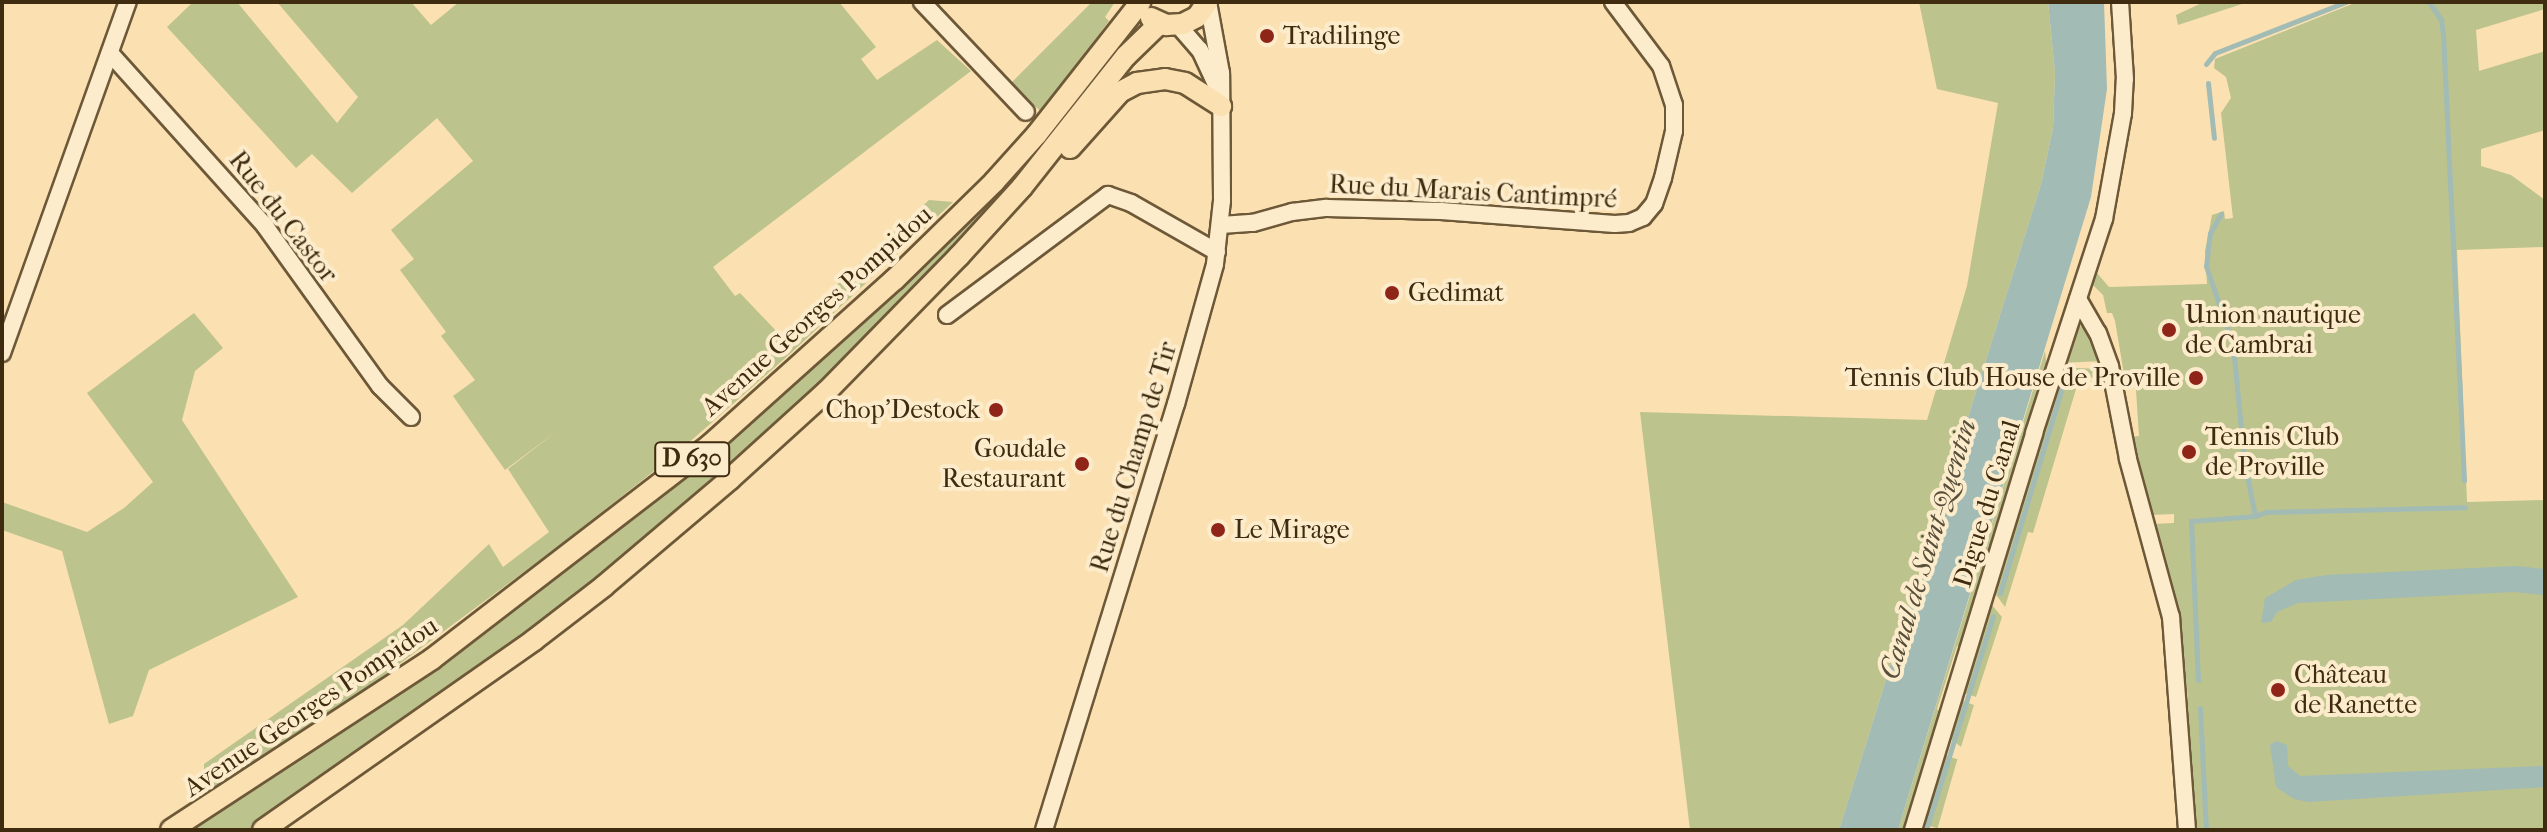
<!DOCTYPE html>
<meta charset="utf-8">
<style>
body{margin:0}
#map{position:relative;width:2547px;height:832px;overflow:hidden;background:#fbe1b1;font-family:"IM FELL French Canon",serif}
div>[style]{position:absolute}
.green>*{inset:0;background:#bcc38d;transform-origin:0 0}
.water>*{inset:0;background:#a2bbb5}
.stream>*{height:5px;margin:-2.5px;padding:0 2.5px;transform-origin:2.5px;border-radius:2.5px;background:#a2bbb5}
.roads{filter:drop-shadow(2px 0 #6d5838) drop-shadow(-2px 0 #6d5838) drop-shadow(0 2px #6d5838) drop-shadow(0 -2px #6d5838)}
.minor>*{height:16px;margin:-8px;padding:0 8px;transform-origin:8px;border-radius:8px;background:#fceccc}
.major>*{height:20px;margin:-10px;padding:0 10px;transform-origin:10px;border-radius:10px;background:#fbe1b1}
.dots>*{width:22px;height:22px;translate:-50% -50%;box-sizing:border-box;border:4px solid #fceccc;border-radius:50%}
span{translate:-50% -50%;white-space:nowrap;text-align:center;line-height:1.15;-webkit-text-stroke:8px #fceccc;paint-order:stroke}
.shield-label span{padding:2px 6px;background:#fceccc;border:2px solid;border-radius:6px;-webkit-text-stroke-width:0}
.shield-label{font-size:24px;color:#3e2b10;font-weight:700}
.poi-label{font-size:26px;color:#3e2b10}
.left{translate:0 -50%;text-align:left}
.right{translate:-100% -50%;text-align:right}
.street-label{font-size:26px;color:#3e2b10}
.water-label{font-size:28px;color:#574f39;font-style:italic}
.frame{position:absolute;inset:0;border:4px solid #3e2b10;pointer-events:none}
</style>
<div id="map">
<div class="green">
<div style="clip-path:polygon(193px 2px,237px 2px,337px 123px,358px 97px,277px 2px,411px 2px,431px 25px,459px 2px,839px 2px,876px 47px,861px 59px,877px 80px,937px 40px,971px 71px,713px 267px,735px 296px,740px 293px,781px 336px,929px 200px,953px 202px,791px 353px,678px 452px,555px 549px,363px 691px,204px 794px,204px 764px,403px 625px,489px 544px,503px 567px,549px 532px,508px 469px,557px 431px,505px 470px,453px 396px,475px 380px,441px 336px,446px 332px,400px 270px,414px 259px,391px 230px,473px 161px,437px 118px,352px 193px,312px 154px,296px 168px,167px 27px)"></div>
<div style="clip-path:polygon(1092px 2px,1115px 2px,1105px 17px,1109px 21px,1042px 113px,1012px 82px)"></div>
<div style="clip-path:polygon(1919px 2px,2048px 2px,2055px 73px,2053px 128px,2041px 184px,1839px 830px,1690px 830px,1640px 412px,1927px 420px,1967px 286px,1998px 103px,1937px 89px)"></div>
<div style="clip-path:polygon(2204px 2px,2248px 2px,2178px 25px,2176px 15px)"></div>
<div style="clip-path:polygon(2357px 2px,2545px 2px,2545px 9px,2476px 30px,2479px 71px,2545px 51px,2545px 130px,2481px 149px,2481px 166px,2511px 175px,2545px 200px,2545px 247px,2457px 250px,2467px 502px,2545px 500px,2545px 830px,2194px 830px,2187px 685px,2182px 686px,2152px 524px,2174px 523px,2174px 514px,2150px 515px,2130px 437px,2139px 436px,2135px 375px,2124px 374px,2115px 321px,2112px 313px,2107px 313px,2103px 295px,2091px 283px,2097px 273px,2109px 287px,2207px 284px,2205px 251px,2212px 215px,2224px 211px,2225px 219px,2233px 218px,2221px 113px,2231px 98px,2226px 77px,2214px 68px,2215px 59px)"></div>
<div style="clip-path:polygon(1015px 173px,974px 225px,884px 321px,703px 491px,610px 570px,510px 648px,249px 830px,186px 830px,417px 679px,627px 522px,733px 435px,957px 232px)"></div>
<div style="clip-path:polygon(194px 313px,223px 348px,195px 371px,182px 420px,298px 597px,149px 670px,133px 716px,109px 724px,62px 551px,2px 530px,2px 502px,87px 532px,124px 508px,153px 482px,87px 393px)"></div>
<div style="clip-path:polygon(2079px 326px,2087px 328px,2102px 361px,2060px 363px)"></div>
<div style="clip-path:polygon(2045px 351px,2047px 369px,1962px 647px,1957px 646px,1937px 709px,1942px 714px,1906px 830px,1898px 830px)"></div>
<div style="clip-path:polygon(2059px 367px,2097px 369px,2098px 377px,2079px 379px,2033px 533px,2028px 532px,2005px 607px,1994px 592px)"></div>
<div style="clip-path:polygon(1992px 605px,2002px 617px,1976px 697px,1964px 693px,1961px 688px,1985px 609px)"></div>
<div style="clip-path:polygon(1963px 701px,1974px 705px,1961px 747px,1946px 735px,1958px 702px)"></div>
<div style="left:1943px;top:755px;width:15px;height:72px;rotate:16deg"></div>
</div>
<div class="water">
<div style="clip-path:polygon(2048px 2px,2104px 2px,2107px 89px,2091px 197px,1898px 830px,1839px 830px,2041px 184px,2053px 128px,2055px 73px)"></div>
<div style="clip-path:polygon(2516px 566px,2545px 569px,2545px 595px,2514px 592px,2298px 603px,2277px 612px,2271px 622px,2261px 623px,2265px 598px,2296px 580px,2326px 575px)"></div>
<div style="clip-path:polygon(2276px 741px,2287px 745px,2288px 766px,2300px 776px,2545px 766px,2545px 787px,2309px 802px,2294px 799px,2276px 787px,2270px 745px)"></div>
</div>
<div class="stream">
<div style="left:2429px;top:2px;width:22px;rotate:56deg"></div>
<div style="left:2441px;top:20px;width:14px;rotate:82deg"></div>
<div style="left:2443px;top:34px;width:447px;rotate:87.3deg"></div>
<div style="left:2206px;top:64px;width:14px;rotate:-51deg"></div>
<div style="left:2215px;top:53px;width:141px;rotate:-21.3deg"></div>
<div style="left:2208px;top:83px;width:55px;rotate:83.8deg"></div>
<div style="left:2255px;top:516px;width:12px;rotate:-20deg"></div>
<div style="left:2266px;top:512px;width:199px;rotate:-1.4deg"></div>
<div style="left:2000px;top:593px;width:221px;rotate:-73.2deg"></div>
<div style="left:2198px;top:680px;width:159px;rotate:-92.5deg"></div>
<div style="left:2191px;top:521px;width:64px;rotate:-4.5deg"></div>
<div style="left:2255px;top:516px;width:57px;rotate:-101.1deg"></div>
<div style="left:2244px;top:460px;width:116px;rotate:-95.5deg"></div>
<div style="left:2233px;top:345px;width:83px;rotate:-108.9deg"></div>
<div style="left:2206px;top:266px;width:33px;rotate:-83deg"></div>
<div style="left:2210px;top:233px;width:22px;rotate:-60deg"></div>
<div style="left:2200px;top:708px;width:122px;rotate:87.2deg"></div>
<div style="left:1926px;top:830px;width:224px;rotate:-72.6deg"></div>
</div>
<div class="roads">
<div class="minor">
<div style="left:922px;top:2px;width:151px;rotate:46.6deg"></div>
<div style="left:1178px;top:25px;width:33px;rotate:49deg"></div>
<div style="left:1200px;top:50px;width:45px;rotate:65.1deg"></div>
<div style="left:110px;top:53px;width:232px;rotate:48.1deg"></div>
<div style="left:265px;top:226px;width:197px;rotate:54.3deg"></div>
<div style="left:380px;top:386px;width:44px;rotate:45deg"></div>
<div style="left:1221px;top:225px;width:32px;rotate:-4deg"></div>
<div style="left:1253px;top:223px;width:41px;rotate:-15.8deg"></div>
<div style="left:1292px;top:212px;width:35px;rotate:-7deg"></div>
<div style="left:1327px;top:208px;width:114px;rotate:1.5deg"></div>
<div style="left:1441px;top:211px;width:174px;rotate:4.3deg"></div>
<div style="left:1615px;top:224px;width:14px;rotate:-4deg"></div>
<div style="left:1629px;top:223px;width:15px;rotate:-23deg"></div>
<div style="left:1643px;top:217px;width:17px;rotate:-50deg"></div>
<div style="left:1654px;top:204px;width:28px;rotate:-71deg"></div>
<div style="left:1663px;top:178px;width:48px;rotate:-76.8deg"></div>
<div style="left:1674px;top:131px;width:26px;rotate:-90deg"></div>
<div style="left:1674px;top:105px;width:41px;rotate:-108.4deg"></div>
<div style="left:1661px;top:66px;width:80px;rotate:-126.9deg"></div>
<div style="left:2078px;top:299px;width:39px;rotate:60deg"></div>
<div style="left:2098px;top:333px;width:35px;rotate:70deg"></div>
<div style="left:2110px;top:366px;width:95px;rotate:79deg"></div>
<div style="left:2128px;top:459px;width:164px;rotate:74.8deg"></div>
<div style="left:2171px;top:617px;width:214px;rotate:85.7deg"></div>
<div style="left:947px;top:315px;width:201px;rotate:-36.7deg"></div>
<div style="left:1108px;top:195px;width:24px;rotate:19deg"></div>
<div style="left:1131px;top:203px;width:99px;rotate:29.7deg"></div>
<div style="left:2px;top:353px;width:373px;rotate:-70.3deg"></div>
<div style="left:1044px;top:830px;width:446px;rotate:-72.8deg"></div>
<div style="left:1176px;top:404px;width:145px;rotate:-74.4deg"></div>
<div style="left:1215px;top:264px;width:63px;rotate:-83.7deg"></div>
<div style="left:1222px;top:201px;width:128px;rotate:-90.4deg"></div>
<div style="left:1221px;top:73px;width:72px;rotate:-100.4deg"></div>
<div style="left:1913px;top:830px;width:415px;rotate:-73deg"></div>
<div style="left:2034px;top:433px;width:225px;rotate:-71.9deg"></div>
<div style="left:2104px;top:219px;width:108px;rotate:-79.8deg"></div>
<div style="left:2123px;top:113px;width:34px;rotate:-87deg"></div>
<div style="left:2125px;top:79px;width:77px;rotate:-93.7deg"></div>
</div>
<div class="major">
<div style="left:1151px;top:18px;width:17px;rotate:25deg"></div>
<div style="left:1166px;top:25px;width:17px;rotate:-3deg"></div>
<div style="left:1183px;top:24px;width:16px;rotate:-27deg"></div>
<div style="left:1197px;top:17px;width:18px;rotate:-56deg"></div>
<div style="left:1070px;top:148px;width:75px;rotate:-48.2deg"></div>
<div style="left:1120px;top:92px;width:19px;rotate:-28deg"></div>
<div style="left:1137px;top:83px;width:28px;rotate:-8deg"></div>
<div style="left:1165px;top:79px;width:20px;rotate:11deg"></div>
<div style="left:1185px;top:83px;width:43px;rotate:32.6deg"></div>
<div style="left:171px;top:830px;width:312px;rotate:-33.2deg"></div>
<div style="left:432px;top:659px;width:352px;rotate:-37.6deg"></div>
<div style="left:711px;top:444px;width:246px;rotate:-41.9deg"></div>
<div style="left:894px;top:280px;width:140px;rotate:-44.4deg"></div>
<div style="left:994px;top:182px;width:64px;rotate:-48.1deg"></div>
<div style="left:1037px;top:134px;width:167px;rotate:-51.8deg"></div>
<div style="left:263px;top:830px;width:331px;rotate:-35deg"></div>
<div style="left:534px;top:640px;width:88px;rotate:-37.6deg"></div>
<div style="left:604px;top:586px;width:165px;rotate:-40.3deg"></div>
<div style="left:730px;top:479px;width:130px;rotate:-42.2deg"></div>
<div style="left:826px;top:392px;width:190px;rotate:-45.6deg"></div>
<div style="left:959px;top:256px;width:93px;rotate:-47.6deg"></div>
<div style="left:1022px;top:187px;width:167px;rotate:-51.6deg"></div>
<div style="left:1126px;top:56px;width:47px;rotate:-44.1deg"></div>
</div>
</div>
<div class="dots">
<div style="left:1267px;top:36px;background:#8f2418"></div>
<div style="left:1392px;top:293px;background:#8f2418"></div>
<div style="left:2169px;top:330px;background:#8f2418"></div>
<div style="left:2196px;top:378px;background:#8f2418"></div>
<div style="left:996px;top:410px;background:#8f2418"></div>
<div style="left:2189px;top:452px;background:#8f2418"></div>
<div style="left:1082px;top:464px;background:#8f2418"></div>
<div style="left:1218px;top:530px;background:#8f2418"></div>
<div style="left:2278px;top:690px;background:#8f2418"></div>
</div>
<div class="shield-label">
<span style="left:692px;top:459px">D 630</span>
</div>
<div class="poi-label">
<span class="left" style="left:1283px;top:36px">Tradilinge</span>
<span class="left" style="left:1408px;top:293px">Gedimat</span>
<span class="left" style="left:2185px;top:330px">Union nautique<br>de Cambrai</span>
<span class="right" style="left:2180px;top:378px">Tennis Club House de Proville</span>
<span class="right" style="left:980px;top:410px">Chop'Destock</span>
<span class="left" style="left:2205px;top:452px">Tennis Club<br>de Proville</span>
<span class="right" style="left:1066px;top:464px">Goudale<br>Restaurant</span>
<span class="left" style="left:1234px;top:530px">Le Mirage</span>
<span class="left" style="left:2294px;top:690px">Château<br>de Ranette</span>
</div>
<div class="street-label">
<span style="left:1473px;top:192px;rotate:3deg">Rue du Marais Cantimpré</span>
<span style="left:283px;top:217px;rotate:52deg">Rue du Castor</span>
<span style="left:817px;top:311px;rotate:-42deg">Avenue Georges Pompidou</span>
<span style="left:1134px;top:457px;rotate:-73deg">Rue du Champ de Tir</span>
<span style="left:1987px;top:504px;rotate:-73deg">Digue du Canal</span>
<span style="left:311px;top:707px;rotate:-34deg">Avenue Georges Pompidou</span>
</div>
<div class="water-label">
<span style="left:1928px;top:549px;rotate:-73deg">Canal de Saint-Quentin</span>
</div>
<div class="frame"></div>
</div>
